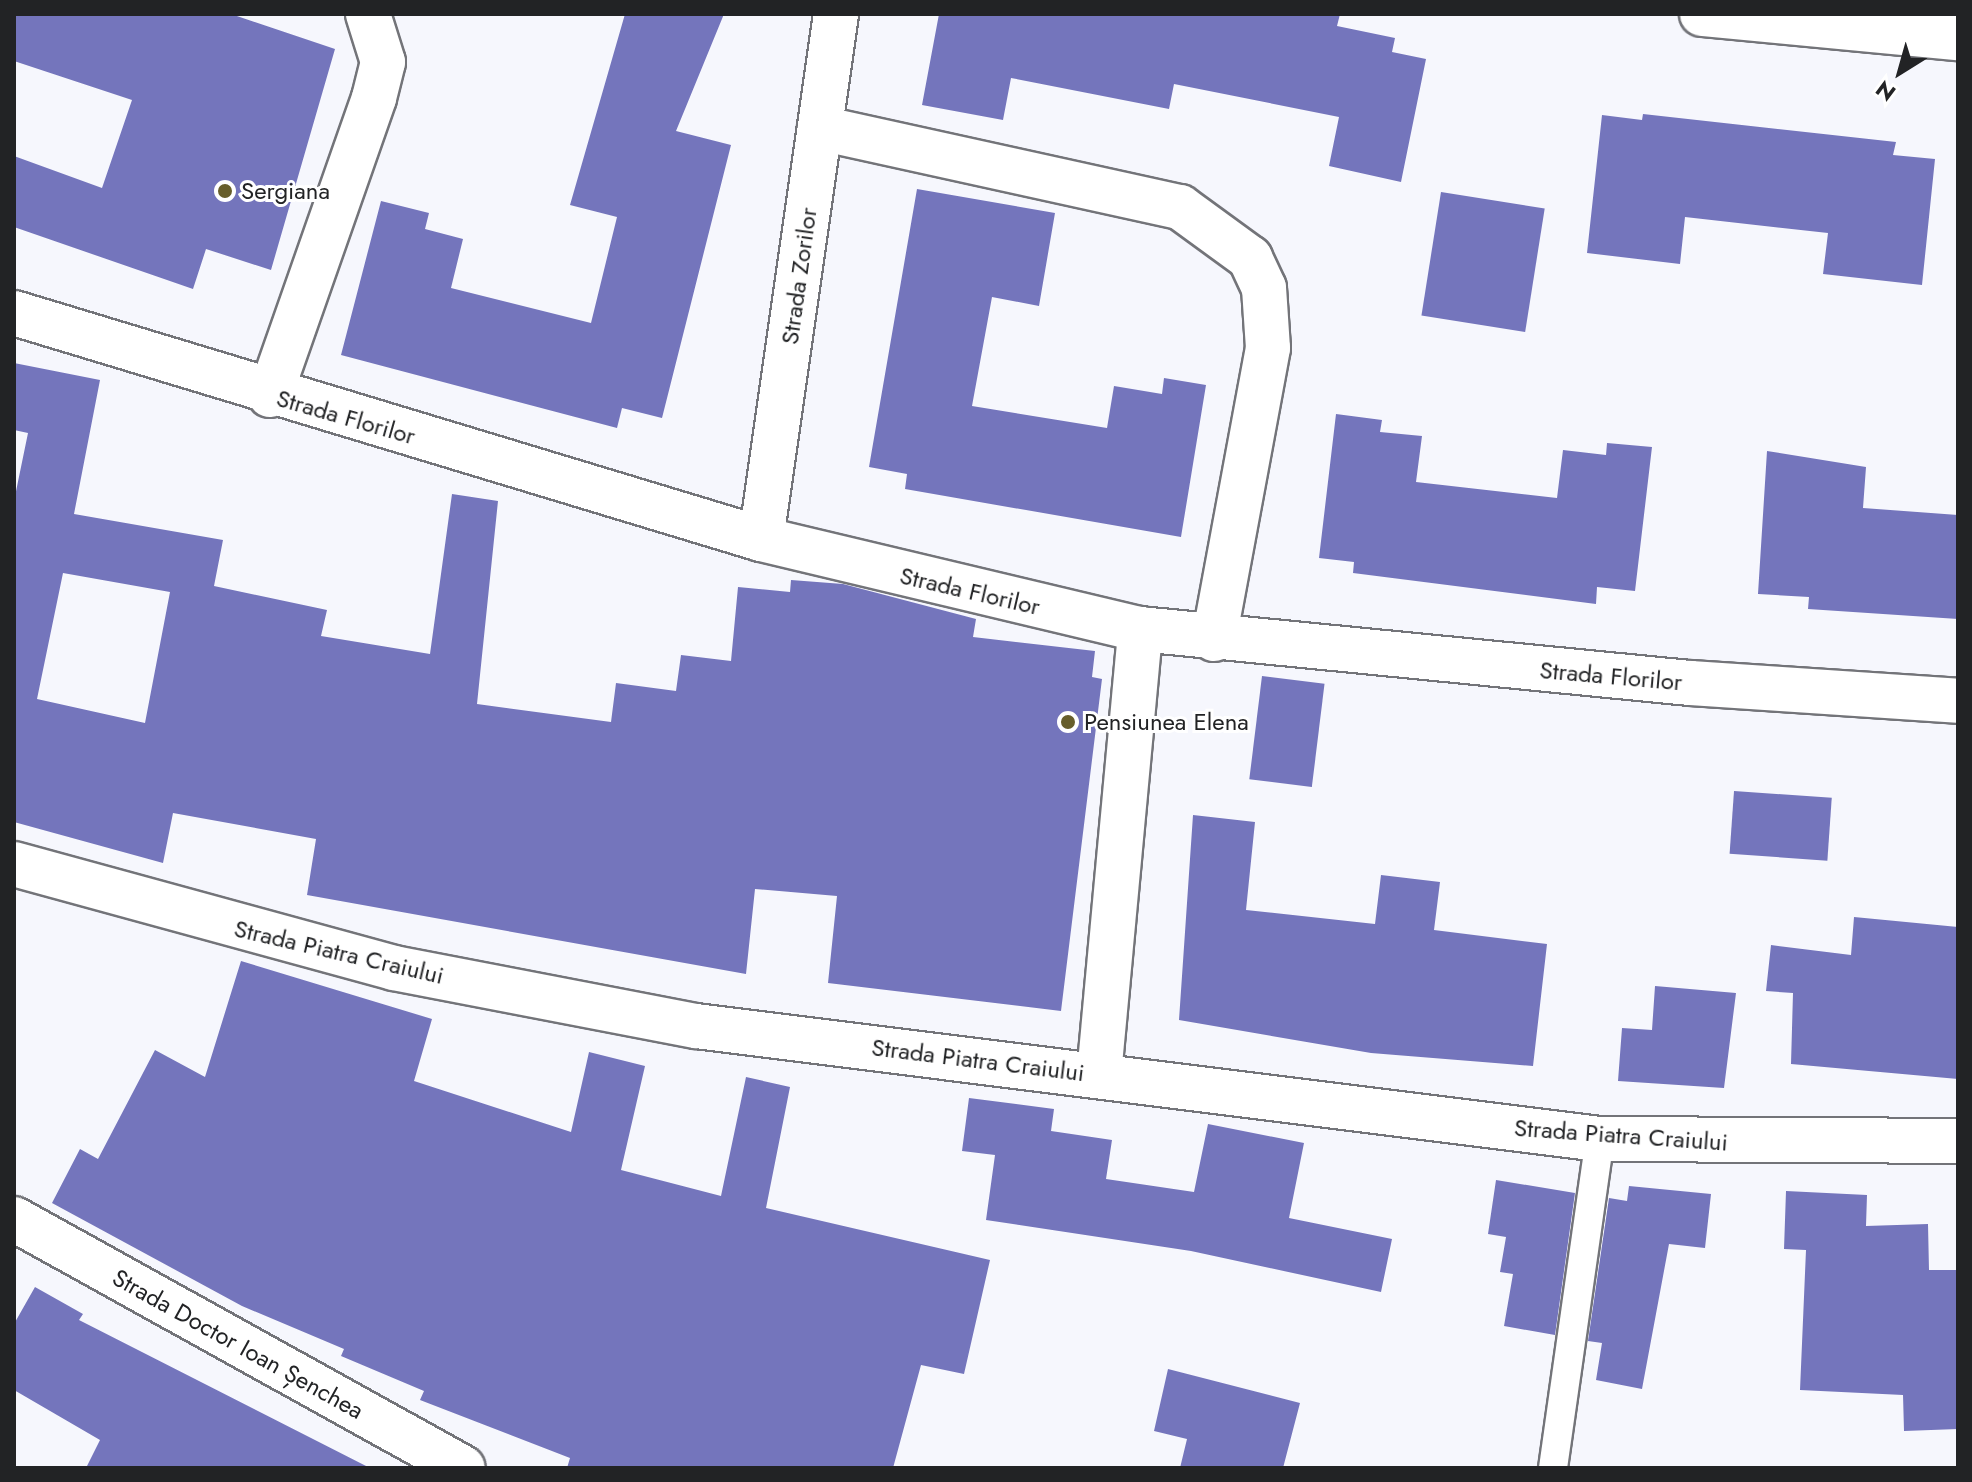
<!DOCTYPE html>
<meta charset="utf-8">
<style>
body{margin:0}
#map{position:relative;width:1972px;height:1482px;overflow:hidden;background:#f6f7fd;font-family:Jost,sans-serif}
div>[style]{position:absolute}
.building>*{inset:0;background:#7475bc;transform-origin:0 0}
.roads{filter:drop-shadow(2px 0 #737479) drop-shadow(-2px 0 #737479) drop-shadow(0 2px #737479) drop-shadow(0 -2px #737479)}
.lane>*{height:28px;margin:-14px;padding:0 14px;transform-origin:14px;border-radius:14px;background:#fff}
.street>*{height:44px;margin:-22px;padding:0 22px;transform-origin:22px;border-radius:22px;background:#fff}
.secondary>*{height:44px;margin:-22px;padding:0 22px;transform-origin:22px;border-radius:22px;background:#fff}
.dots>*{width:22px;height:22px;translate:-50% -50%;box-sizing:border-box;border:4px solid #fff;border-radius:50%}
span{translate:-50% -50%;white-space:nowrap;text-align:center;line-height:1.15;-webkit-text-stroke:6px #fff;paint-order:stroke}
.poi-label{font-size:24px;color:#222325}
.left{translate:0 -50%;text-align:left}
.street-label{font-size:24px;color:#222325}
.frame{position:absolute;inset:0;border:16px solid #222325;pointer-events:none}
.north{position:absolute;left:1860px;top:32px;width:80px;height:80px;-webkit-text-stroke:6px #fff;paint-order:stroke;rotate:217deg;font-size:22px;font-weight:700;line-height:32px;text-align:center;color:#222325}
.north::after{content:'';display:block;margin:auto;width:28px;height:36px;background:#222325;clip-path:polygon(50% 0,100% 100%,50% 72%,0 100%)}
</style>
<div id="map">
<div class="building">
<div style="clip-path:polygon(14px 14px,231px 14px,335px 49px,271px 270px,206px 249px,193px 289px,14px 227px,14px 156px,102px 188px,132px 100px,14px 61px)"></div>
<div style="clip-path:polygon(625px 14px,724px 14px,676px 131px,731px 145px,662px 418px,622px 408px,617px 428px,341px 355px,381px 201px,429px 213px,425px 229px,463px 239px,451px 288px,591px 323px,617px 217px,570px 205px)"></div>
<div style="clip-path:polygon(939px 14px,1340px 14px,1337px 26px,1395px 38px,1392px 52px,1426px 59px,1401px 182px,1329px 166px,1339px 117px,1174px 84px,1169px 109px,1011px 78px,1003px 120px,922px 105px)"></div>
<div style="clip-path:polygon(1643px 114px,1896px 142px,1893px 155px,1935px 159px,1922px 285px,1823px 274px,1828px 233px,1685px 217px,1680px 264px,1587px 253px,1602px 115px,1642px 120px)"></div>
<div style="clip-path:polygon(917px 189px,1055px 213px,1039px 306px,992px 297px,972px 406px,1107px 428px,1114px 386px,1162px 394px,1164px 378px,1206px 385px,1181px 537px,905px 489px,907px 474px,869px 467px)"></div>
<div style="left:1441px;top:192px;width:105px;height:125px;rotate:9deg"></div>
<div style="clip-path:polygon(evenodd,14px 363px,100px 380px,74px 514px,223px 540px,214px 586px,327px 610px,321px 636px,430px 654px,452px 494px,498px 501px,477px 704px,611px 722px,616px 683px,676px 691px,681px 655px,731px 661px,738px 587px,790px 592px,791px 580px,843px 584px,976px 619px,973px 637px,1095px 651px,1092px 677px,1102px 679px,1061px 1011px,828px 983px,837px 896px,755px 889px,746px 974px,307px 895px,316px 839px,173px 813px,163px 863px,14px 822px,14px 501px,28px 433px,14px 430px,14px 363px,63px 573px,170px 592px,145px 723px,37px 699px,63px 573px)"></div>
<div style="clip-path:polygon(1336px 414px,1382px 420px,1380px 432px,1422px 436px,1416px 482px,1557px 498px,1563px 450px,1606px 455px,1607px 443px,1652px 447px,1635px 591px,1597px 587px,1596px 604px,1353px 573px,1354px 562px,1319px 558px)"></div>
<div style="clip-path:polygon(1767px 451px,1866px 467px,1863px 508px,1958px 515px,1958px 619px,1808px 609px,1809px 597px,1758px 594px)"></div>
<div style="left:1262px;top:676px;width:63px;height:104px;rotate:7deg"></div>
<div style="left:1734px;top:791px;width:98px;height:63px;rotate:4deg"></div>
<div style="clip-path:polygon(1193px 815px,1255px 822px,1246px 910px,1375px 924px,1381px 875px,1440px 882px,1434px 930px,1547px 944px,1533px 1066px,1371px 1053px,1179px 1020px)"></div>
<div style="clip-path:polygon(1854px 917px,1958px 927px,1958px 1079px,1791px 1064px,1793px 993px,1766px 991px,1771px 945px,1851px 955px)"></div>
<div style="clip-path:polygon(241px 961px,432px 1019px,414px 1081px,571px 1132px,589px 1052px,645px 1066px,621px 1170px,721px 1196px,746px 1077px,790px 1087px,766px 1208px,990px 1260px,964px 1374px,921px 1365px,893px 1468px,567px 1468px,570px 1458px,420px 1400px,424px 1391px,341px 1356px,344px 1349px,242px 1306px,52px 1203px,80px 1149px,98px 1159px,155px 1050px,205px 1077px)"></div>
<div style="clip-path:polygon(1655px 986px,1736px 993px,1724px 1088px,1618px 1081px,1622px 1028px,1652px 1030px)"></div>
<div style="clip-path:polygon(969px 1098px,1054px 1109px,1051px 1131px,1112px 1140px,1106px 1179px,1194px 1192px,1208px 1124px,1304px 1143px,1289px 1218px,1392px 1239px,1381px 1292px,1191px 1251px,986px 1220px,995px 1155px,962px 1151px)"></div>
<div style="clip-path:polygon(1496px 1180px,1575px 1193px,1555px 1335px,1504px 1326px,1513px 1274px,1500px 1272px,1506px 1237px,1488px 1234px)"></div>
<div style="clip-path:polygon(1629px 1186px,1711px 1194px,1705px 1248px,1669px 1244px,1642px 1389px,1596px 1380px,1602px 1343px,1588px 1341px,1609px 1198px,1627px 1201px)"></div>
<div style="clip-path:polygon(1786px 1191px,1867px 1195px,1866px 1226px,1928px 1224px,1929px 1270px,1958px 1270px,1958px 1429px,1904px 1431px,1903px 1395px,1800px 1390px,1806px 1250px,1784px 1249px)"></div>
<div style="clip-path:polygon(35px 1287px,83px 1314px,79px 1320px,370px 1468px,86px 1468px,100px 1440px,14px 1390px,14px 1324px)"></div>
<div style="clip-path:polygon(1168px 1369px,1300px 1403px,1283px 1468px,1180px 1468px,1187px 1439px,1154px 1431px)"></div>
</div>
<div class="roads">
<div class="lane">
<div style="left:1553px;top:1468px;width:332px;rotate:-81.9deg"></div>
</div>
<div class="street">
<div style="left:1702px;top:14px;width:257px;rotate:5.4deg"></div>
<div style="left:820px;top:128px;width:369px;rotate:12.4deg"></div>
<div style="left:1180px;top:207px;width:87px;rotate:36.1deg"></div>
<div style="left:1250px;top:258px;width:33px;rotate:65deg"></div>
<div style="left:1264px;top:288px;width:60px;rotate:86.2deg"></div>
<div style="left:1268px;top:348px;width:296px;rotate:100.5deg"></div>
<div style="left:14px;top:313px;width:780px;rotate:16.83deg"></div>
<div style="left:761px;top:539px;width:390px;rotate:13.4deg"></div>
<div style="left:1140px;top:629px;width:553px;rotate:5.61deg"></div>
<div style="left:1690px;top:683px;width:269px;rotate:3.8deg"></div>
<div style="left:270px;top:395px;width:315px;rotate:-70.7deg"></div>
<div style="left:374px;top:98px;width:37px;rotate:-76deg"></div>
<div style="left:383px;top:62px;width:50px;rotate:-107.4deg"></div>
<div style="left:761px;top:539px;width:530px;rotate:-81.87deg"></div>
<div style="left:14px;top:864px;width:394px;rotate:15.3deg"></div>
<div style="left:394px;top:968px;width:308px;rotate:10.9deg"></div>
<div style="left:696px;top:1026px;width:911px;rotate:7.13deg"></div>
<div style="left:1600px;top:1139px;width:358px;rotate:0.3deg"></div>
<div style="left:1099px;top:1075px;width:448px;rotate:-84.7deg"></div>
</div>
<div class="secondary">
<div style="left:14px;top:1219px;width:513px;rotate:29.01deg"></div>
</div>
</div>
<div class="dots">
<div style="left:225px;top:191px;background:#675e2b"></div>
<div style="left:1068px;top:722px;background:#675e2b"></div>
</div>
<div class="poi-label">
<span class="left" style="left:241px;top:191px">Sergiana</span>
<span class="left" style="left:1084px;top:722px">Pensiunea Elena</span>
</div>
<div class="street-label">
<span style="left:799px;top:276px;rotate:-82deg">Strada Zorilor</span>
<span style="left:346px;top:417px;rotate:16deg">Strada Florilor</span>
<span style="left:970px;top:591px;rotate:13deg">Strada Florilor</span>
<span style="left:1611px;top:676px;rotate:5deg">Strada Florilor</span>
<span style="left:339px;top:952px;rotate:13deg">Strada Piatra Craiului</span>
<span style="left:978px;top:1060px;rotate:7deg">Strada Piatra Craiului</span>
<span style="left:1621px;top:1135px;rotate:4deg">Strada Piatra Craiului</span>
<span style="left:238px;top:1344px;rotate:29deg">Strada Doctor Ioan Șenchea</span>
</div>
<div class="frame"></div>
<div class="north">N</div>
</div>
